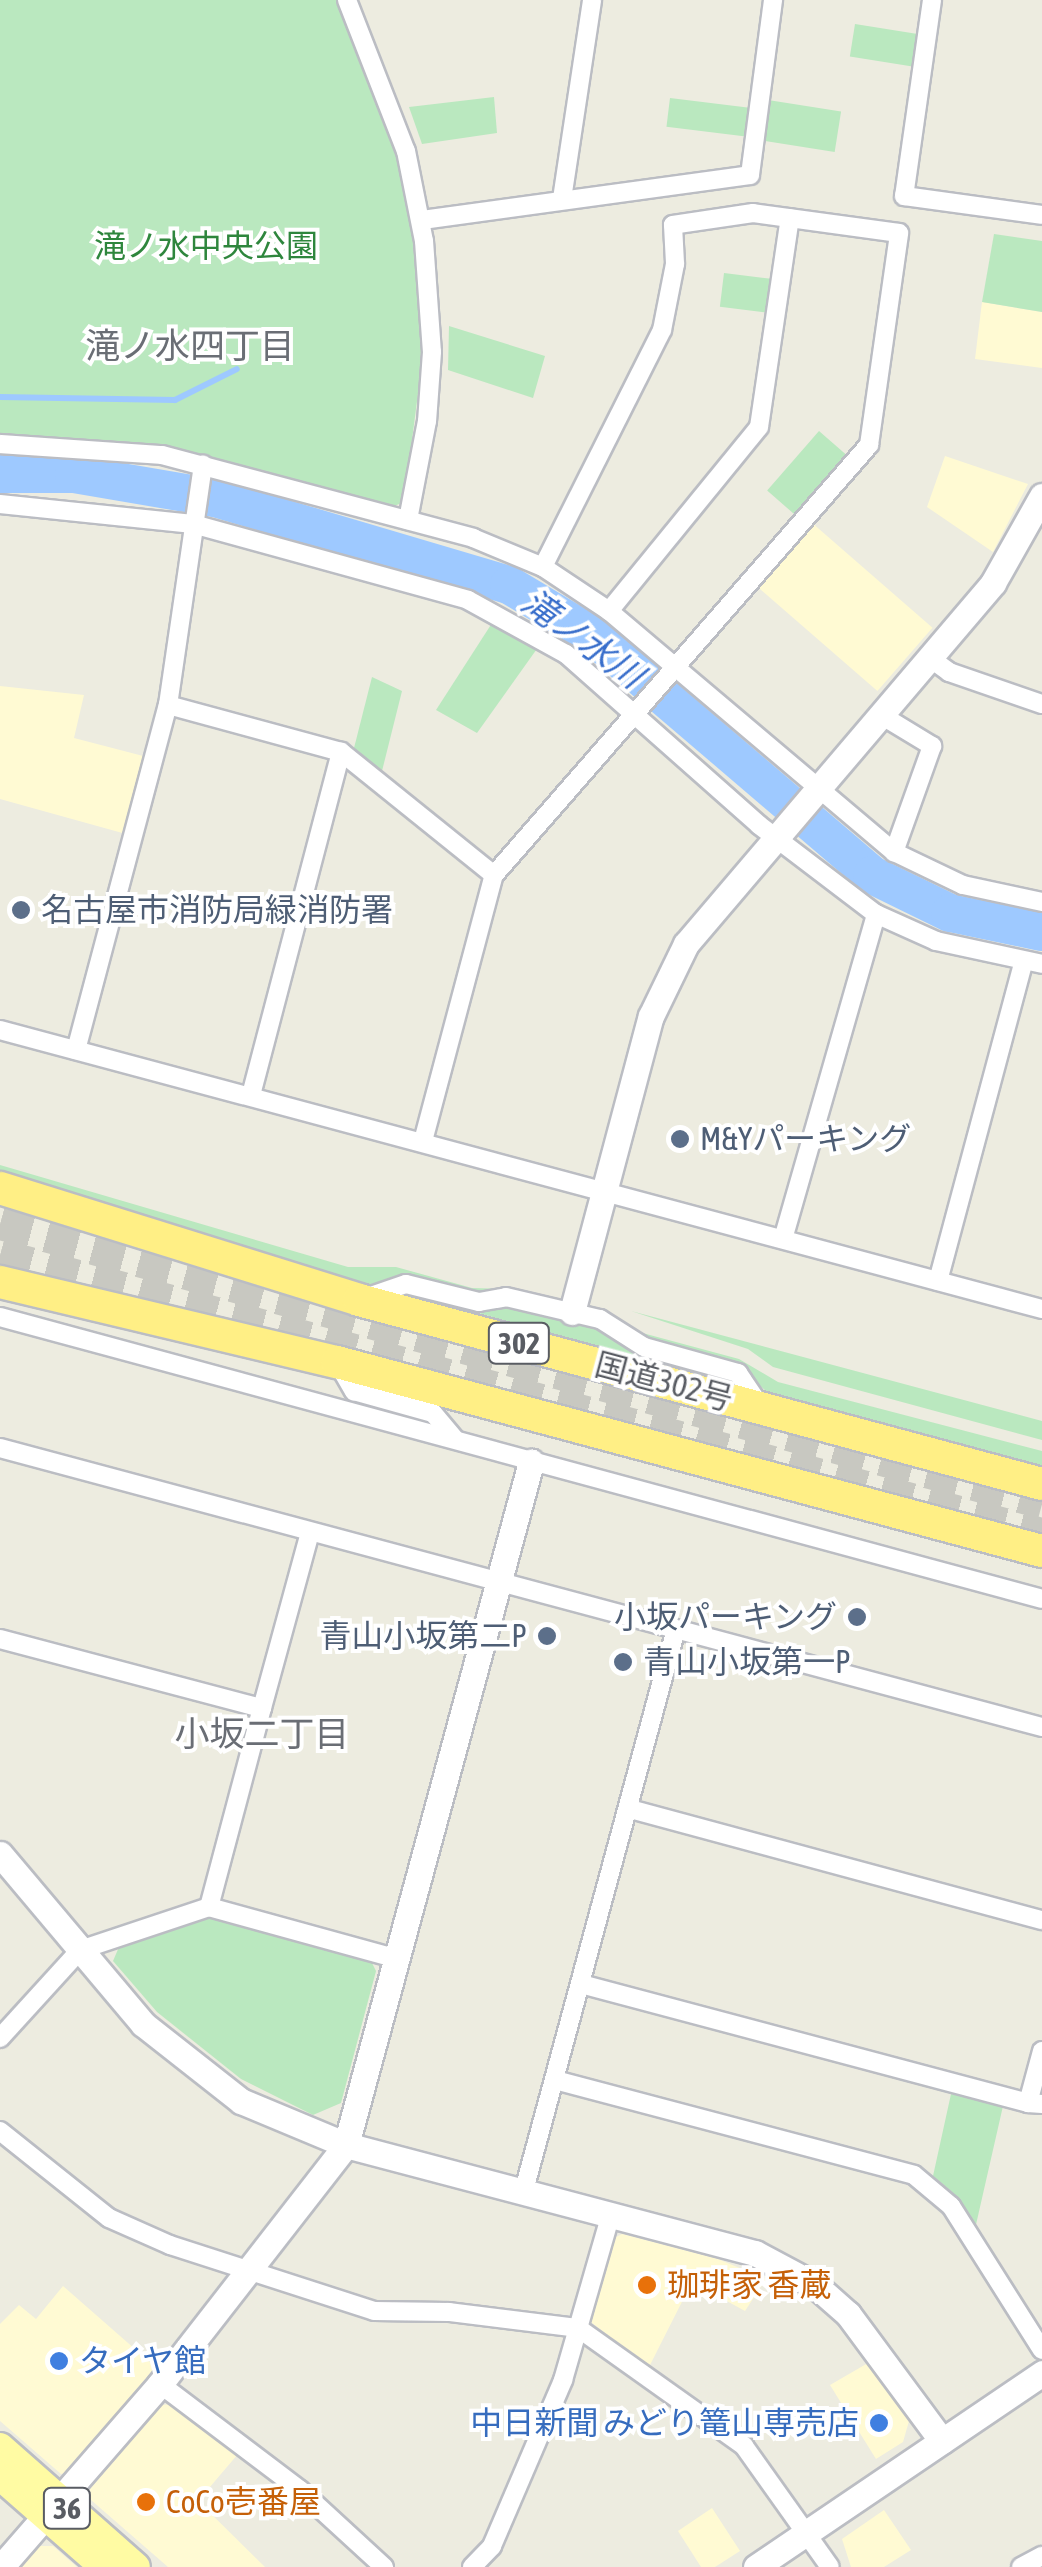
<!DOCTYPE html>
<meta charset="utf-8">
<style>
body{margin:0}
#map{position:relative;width:1042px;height:2567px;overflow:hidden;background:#edece0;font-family:"Asap Condensed","Noto Sans JP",sans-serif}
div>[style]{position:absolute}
.commercial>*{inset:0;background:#fffad3;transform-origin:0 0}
.green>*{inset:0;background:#bae8bf;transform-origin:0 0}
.stream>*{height:6px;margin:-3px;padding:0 3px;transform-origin:3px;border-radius:3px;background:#9ec9ff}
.river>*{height:38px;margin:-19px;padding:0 19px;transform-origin:19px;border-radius:19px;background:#9ec9ff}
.highway-tunnel>*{height:32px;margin-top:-16px;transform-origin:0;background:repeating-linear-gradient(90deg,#c8c8c1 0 32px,transparent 0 48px)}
.roads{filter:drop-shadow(2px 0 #bbbdc3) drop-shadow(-2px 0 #bbbdc3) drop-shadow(0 2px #bbbdc3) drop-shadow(0 -2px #bbbdc3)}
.street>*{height:18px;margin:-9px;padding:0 9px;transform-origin:9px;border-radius:9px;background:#fff}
.secondary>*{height:25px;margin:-12.5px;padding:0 12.5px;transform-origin:12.5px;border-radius:12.5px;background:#fff}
.primary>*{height:28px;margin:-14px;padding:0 14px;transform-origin:14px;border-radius:14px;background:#fffba3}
.highway>*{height:32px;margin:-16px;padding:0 16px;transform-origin:16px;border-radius:16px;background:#ffef85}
.dots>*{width:28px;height:28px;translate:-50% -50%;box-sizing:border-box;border:5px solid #fff;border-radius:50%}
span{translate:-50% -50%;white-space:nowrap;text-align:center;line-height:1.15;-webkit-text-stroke:8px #fff;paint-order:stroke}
.shield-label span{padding:2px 8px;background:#fff;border:2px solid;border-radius:8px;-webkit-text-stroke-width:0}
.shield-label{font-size:30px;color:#595c63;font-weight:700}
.park-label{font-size:32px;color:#2e863d}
.service-label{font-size:32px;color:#4e5e75}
.left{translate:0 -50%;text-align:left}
.right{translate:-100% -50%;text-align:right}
.street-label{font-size:32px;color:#595c63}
.food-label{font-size:32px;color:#c56008}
.shop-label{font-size:32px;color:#366cbe}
.neighbourhood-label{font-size:35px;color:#6a6e75}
.water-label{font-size:35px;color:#386ecb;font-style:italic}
</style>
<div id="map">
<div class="commercial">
<div style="clip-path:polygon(982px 302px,1042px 312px,1042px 368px,975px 359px)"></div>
<div style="clip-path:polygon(945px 456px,1028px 484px,993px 552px,927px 507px)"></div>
<div style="left:811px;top:522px;width:161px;height:84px;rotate:41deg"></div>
<div style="clip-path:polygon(0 686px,84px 695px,74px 738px,147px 757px,126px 834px,0 799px)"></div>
<div style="clip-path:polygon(622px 2234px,718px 2259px,766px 2279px,745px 2311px,692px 2282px,649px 2367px,587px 2319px,610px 2240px)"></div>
<div style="clip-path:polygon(63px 2286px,160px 2371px,75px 2471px,61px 2474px,0 2421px,0 2324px,19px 2305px,36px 2319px)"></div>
<div style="clip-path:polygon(868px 2363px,909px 2421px,903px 2442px,876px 2459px,830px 2385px)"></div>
<div style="clip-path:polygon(173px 2404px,238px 2454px,198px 2501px,265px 2567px,168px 2567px,91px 2500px,90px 2489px,162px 2405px)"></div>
<div style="clip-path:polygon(712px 2508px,740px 2551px,715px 2567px,701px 2567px,678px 2531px)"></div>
<div style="clip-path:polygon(884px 2510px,911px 2550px,884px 2567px,851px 2567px,842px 2539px)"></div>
<div style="clip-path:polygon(39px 2546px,53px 2546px,77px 2567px,21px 2567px)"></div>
</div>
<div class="green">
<div style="clip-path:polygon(0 0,337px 0,390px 134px,413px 220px,423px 295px,420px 378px,404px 502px,387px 509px,165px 448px,0 437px)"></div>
<div style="left:855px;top:24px;width:65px;height:33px;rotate:9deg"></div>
<div style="clip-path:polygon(494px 97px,497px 133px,422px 144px,409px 107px)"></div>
<div style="left:670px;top:98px;width:82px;height:29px;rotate:7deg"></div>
<div style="left:768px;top:100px;width:74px;height:41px;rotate:9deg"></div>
<div style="clip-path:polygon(994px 234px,1042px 241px,1042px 312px,982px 302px)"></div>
<div style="left:724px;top:273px;width:50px;height:34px;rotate:7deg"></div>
<div style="clip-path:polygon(449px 326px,545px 356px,533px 398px,448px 370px)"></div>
<div style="left:819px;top:431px;width:38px;height:79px;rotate:41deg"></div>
<div style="clip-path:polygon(494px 620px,539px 646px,477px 733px,436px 710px)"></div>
<div style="clip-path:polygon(372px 677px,402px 691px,381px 775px,353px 752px)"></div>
<div style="clip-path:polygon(0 1165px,348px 1267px,396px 1267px,472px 1288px,515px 1289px,487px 1295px,398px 1278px,367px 1286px,0 1176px)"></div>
<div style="clip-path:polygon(407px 1293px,497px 1302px,615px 1331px,728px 1383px)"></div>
<div style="clip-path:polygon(631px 1311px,1042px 1421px,1042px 1440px,773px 1367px,748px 1349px)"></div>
<div style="clip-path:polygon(635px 1331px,739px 1359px,778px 1382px,1042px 1451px,1042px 1471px,774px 1398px,741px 1369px,641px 1339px)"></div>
<div style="clip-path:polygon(211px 1915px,371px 1961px,376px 1971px,341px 2103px,313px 2115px,241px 2079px,157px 2012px,113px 1961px,119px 1947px)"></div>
<div style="clip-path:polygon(951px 2094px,1003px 2106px,975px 2229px,952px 2192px,933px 2176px)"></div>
</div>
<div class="stream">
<div style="left:0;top:397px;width:175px;rotate:1deg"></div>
<div style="left:175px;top:400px;width:69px;rotate:-26.6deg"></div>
</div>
<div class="river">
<div style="left:0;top:474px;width:74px"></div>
<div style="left:74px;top:474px;width:143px;rotate:9.7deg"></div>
<div style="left:215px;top:498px;width:307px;rotate:16.5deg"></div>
<div style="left:509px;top:585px;width:93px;rotate:31deg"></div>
<div style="left:589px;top:633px;width:372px;rotate:40.5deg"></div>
<div style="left:872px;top:875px;width:87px;rotate:26deg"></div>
<div style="left:950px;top:913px;width:94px;rotate:11.7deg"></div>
</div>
<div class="highway-tunnel">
<div style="left:0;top:1224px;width:1079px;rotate:14.99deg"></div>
<div style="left:0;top:1255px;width:1079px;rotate:14.99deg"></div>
</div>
<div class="roads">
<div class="street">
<div style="left:347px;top:0;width:162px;rotate:68.7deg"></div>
<div style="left:406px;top:151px;width:92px;rotate:78.7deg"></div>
<div style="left:424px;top:241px;width:111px;rotate:85.9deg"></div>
<div style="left:432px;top:352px;width:69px;rotate:94.1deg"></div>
<div style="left:427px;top:421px;width:101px;rotate:100.9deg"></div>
<div style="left:932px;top:0;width:198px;rotate:98.1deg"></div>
<div style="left:904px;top:196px;width:139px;rotate:7.8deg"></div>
<div style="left:562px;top:199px;width:201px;rotate:-81.4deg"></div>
<div style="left:422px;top:220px;width:331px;rotate:-7.8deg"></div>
<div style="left:750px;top:175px;width:177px;rotate:-82.5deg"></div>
<div style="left:0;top:444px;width:162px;rotate:3.9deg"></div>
<div style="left:162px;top:455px;width:322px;rotate:14.9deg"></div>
<div style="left:473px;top:538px;width:76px;rotate:22.5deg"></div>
<div style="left:543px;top:567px;width:79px;rotate:33.7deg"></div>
<div style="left:609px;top:611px;width:373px;rotate:40.2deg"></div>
<div style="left:894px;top:852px;width:76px;rotate:25.6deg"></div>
<div style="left:963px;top:885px;width:81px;rotate:12.1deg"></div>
<div style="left:0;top:504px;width:194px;rotate:5.9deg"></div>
<div style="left:193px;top:524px;width:285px;rotate:15.4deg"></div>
<div style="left:468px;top:600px;width:112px;rotate:28.9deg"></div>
<div style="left:566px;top:654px;width:258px;rotate:41.5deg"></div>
<div style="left:759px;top:825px;width:147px;rotate:37.3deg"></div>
<div style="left:876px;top:914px;width:66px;rotate:24.2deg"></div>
<div style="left:936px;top:941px;width:108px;rotate:12.2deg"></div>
<div style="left:609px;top:611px;width:237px;rotate:-50.8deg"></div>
<div style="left:759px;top:427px;width:211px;rotate:-81.6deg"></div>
<div style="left:930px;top:658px;width:24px;rotate:36deg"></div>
<div style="left:949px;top:672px;width:98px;rotate:19deg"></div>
<div style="left:168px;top:705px;width:179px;rotate:15.2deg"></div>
<div style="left:341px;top:752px;width:196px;rotate:38.8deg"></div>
<div style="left:881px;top:715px;width:60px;rotate:31.3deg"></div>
<div style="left:932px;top:746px;width:113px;rotate:109.7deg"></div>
<div style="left:0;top:1030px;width:1079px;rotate:14.99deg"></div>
<div style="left:76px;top:1050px;width:357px;rotate:-75.1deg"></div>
<div style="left:168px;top:705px;width:243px;rotate:-81.7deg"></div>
<div style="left:251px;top:1095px;width:355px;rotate:-75.3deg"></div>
<div style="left:423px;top:1141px;width:275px;rotate:-75.1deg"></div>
<div style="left:494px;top:875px;width:571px;rotate:-48.91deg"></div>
<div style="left:869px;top:445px;width:214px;rotate:-81.9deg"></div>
<div style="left:899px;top:233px;width:147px;rotate:-172.2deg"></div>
<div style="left:753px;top:213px;width:81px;rotate:171.5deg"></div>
<div style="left:673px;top:225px;width:39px;rotate:87deg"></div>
<div style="left:675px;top:264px;width:67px;rotate:101.1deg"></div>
<div style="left:662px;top:330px;width:265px;rotate:116.7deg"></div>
<div style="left:783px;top:1239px;width:338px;rotate:-74deg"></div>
<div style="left:938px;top:1281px;width:328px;rotate:-75deg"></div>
<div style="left:365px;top:1298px;width:43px;rotate:-18.9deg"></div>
<div style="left:406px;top:1284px;width:75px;rotate:13.9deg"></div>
<div style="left:479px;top:1302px;width:27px;rotate:-10deg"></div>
<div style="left:506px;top:1297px;width:97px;rotate:13.2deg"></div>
<div style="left:600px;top:1319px;width:52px;rotate:32.5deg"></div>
<div style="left:644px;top:1347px;width:98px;rotate:15.5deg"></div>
<div style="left:738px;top:1373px;width:41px;rotate:55.9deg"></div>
<div style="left:0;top:1317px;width:1079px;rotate:15.14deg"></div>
<div style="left:337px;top:1362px;width:34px;rotate:60deg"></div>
<div style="left:354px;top:1391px;width:82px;rotate:15.6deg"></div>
<div style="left:433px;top:1413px;width:33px;rotate:50deg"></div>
<div style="left:0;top:1448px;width:1079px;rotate:14.99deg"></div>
<div style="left:0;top:1639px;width:271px;rotate:14.8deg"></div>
<div style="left:262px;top:1708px;width:182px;rotate:-74.7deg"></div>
<div style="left:630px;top:1809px;width:427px;rotate:15.1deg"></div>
<div style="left:209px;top:1907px;width:206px;rotate:-75.1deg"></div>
<div style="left:581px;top:1984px;width:463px;rotate:14.9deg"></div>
<div style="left:0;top:2038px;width:119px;rotate:-47.7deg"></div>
<div style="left:80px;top:1950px;width:136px;rotate:-18.4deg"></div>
<div style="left:209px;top:1907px;width:196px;rotate:15.4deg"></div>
<div style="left:1042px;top:2051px;width:54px;rotate:105.1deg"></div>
<div style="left:1028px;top:2103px;width:14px;rotate:4deg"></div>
<div style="left:555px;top:2080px;width:371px;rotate:14.8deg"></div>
<div style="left:914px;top:2175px;width:48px;rotate:40deg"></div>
<div style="left:951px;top:2206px;width:170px;rotate:57.7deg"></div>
<div style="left:0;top:2131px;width:139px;rotate:38.6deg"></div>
<div style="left:109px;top:2218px;width:67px;rotate:23.9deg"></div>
<div style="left:170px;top:2245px;width:214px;rotate:17.9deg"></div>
<div style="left:374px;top:2311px;width:75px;rotate:0.8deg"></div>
<div style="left:449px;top:2312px;width:130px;rotate:7.1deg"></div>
<div style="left:578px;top:2328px;width:204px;rotate:35.4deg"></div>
<div style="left:744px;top:2446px;width:148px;rotate:54.6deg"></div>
<div style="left:524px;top:2190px;width:581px;rotate:-74.84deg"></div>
<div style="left:160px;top:2384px;width:176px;rotate:37.1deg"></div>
<div style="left:300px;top:2490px;width:114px;rotate:42.5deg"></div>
<div style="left:472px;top:2567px;width:29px;rotate:-46deg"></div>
<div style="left:492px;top:2546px;width:181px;rotate:-66.8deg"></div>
<div style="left:563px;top:2380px;width:173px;rotate:-73.9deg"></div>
<div style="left:1021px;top:2567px;width:24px;rotate:-28deg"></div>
</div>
<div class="secondary">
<div style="left:572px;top:1312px;width:306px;rotate:-75.1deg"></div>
<div style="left:651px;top:1016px;width:80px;rotate:-64.1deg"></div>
<div style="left:686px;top:944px;width:474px;rotate:-49.6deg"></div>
<div style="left:993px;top:583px;width:100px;rotate:-60.6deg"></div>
<div style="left:0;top:1854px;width:222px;rotate:49.9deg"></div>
<div style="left:143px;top:2024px;width:125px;rotate:38.2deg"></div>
<div style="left:241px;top:2101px;width:114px;rotate:22.7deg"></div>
<div style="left:346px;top:2145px;width:423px;rotate:14.8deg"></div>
<div style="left:755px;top:2253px;width:68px;rotate:28.1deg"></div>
<div style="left:815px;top:2285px;width:44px;rotate:41.3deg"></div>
<div style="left:848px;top:2314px;width:158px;rotate:53.5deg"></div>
<div style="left:1px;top:2567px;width:242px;rotate:-49deg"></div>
<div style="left:160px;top:2384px;width:303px;rotate:-52.1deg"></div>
<div style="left:346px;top:2145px;width:708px;rotate:-74.84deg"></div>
<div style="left:756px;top:2567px;width:346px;rotate:-34.1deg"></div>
</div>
<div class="primary">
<div style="left:0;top:2447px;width:181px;rotate:41.4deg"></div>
<div style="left:0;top:2476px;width:138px;rotate:41.2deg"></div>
</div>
<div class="highway">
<div style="left:0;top:1188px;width:376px;rotate:17.3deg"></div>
<div style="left:359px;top:1300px;width:707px;rotate:15.08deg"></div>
<div style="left:0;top:1282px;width:346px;rotate:13.4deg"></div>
<div style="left:337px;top:1362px;width:730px;rotate:15.01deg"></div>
</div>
</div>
<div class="dots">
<div style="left:21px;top:910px;background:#5c6f8a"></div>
<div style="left:680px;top:1139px;background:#5c6f8a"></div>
<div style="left:857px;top:1617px;background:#5c6f8a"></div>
<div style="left:547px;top:1636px;background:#5c6f8a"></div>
<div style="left:623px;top:1662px;background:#5c6f8a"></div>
<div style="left:647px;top:2285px;background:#e8710a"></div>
<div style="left:59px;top:2361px;background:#3f7fe0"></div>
<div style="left:879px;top:2423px;background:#3f7fe0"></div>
<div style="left:146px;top:2502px;background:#e8710a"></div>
</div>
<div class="shield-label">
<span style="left:519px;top:1343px">302</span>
<span style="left:67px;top:2508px">36</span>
</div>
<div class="park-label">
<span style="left:206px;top:246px">滝ノ水中央公園</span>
</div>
<div class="service-label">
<span class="left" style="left:41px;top:910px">名古屋市消防局緑消防署</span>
<span class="left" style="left:700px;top:1139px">M&amp;Yパーキング</span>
<span class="right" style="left:837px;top:1617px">小坂パーキング</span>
<span class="right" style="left:527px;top:1636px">青山小坂第二P</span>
<span class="left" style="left:643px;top:1662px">青山小坂第一P</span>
</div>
<div class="street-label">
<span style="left:664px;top:1382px;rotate:15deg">国道302号</span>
</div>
<div class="food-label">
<span class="left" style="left:667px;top:2285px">珈琲家 香蔵</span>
<span class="left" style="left:166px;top:2502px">CoCo壱番屋</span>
</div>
<div class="shop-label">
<span class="left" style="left:79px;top:2361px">タイヤ館</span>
<span class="right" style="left:859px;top:2423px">中日新聞 みどり篭山専売店</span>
</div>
<div class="neighbourhood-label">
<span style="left:190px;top:345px">滝ノ水四丁目</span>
<span style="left:262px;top:1733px">小坂二丁目</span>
</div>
<div class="water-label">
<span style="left:583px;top:638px;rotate:36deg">滝ノ水川</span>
</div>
</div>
